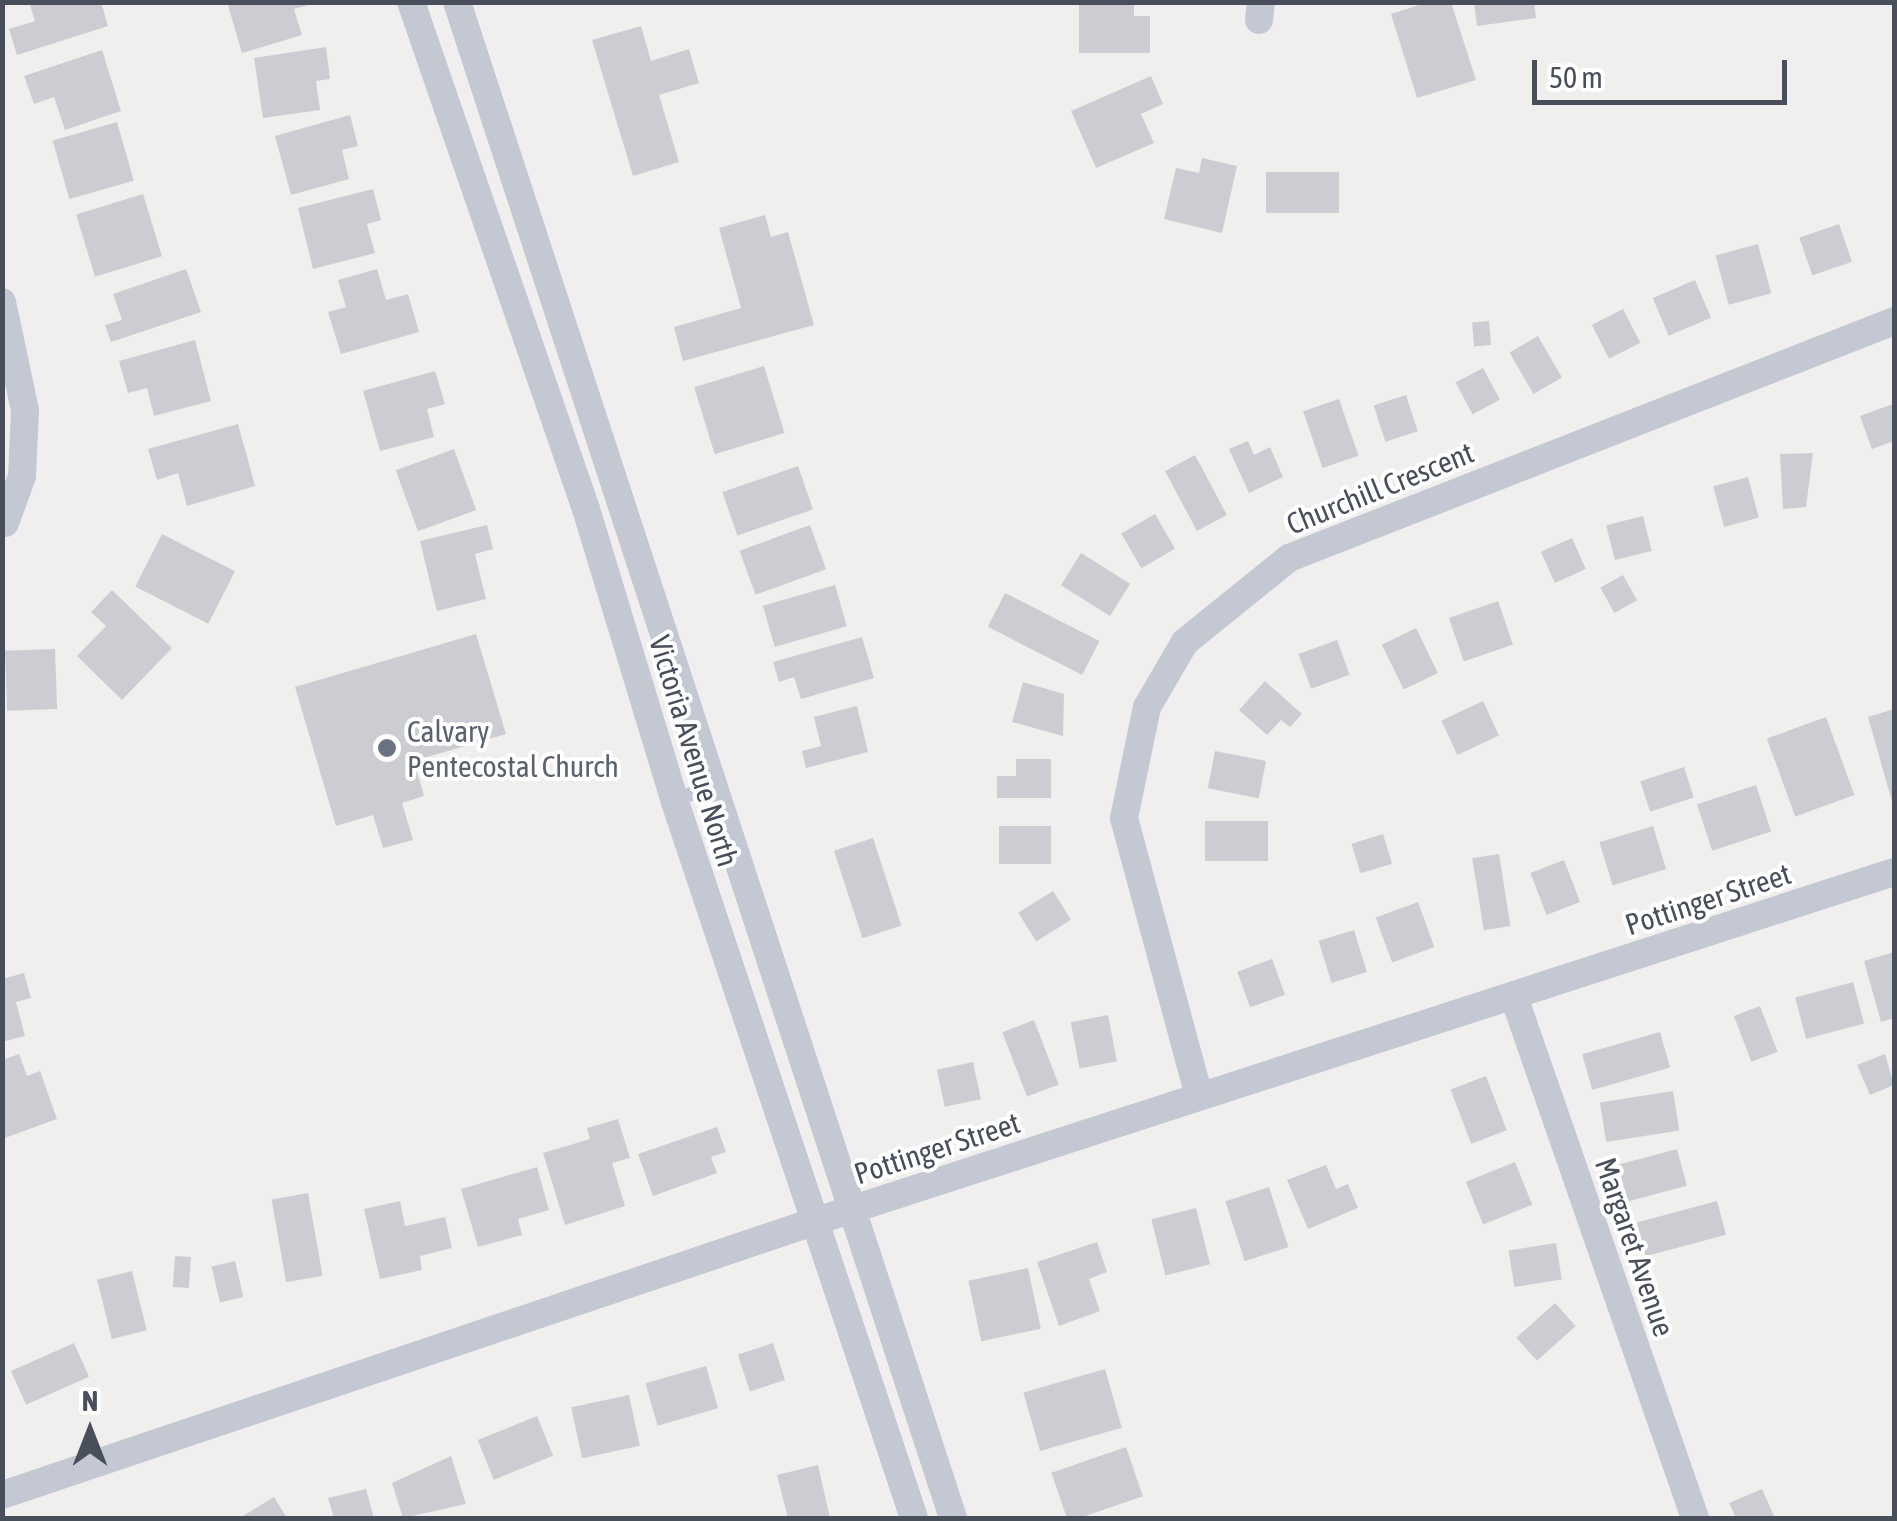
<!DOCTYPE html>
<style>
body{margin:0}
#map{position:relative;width:1897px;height:1521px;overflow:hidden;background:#f1efee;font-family:"Asap Condensed",sans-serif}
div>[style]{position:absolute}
.building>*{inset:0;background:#cccdd2;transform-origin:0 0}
.lane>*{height:14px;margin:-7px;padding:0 7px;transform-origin:7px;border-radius:7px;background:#c3c8d2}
.street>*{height:28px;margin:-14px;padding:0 14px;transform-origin:14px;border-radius:14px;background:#c3c8d2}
.dots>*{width:28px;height:28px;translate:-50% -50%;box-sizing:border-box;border:5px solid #fff;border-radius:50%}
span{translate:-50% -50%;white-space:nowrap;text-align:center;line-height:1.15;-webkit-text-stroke:8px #fff;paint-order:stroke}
.street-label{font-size:30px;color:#484f5a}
.worship-label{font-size:30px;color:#5b616d}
.left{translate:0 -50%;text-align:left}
.frame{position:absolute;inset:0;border:5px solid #484f5a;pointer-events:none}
.north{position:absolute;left:40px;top:1381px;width:100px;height:100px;-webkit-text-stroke:8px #fff;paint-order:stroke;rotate:0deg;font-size:28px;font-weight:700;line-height:40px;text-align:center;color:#484f5a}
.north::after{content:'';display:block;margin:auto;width:35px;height:45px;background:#484f5a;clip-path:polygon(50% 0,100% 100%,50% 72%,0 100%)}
.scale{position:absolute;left:1532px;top:60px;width:255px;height:45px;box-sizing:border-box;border:5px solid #484f5a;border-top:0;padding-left:12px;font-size:30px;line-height:35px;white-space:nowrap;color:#484f5a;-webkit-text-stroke:8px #fff;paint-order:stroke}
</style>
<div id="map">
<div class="building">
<div style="clip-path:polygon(29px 2px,101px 2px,108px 26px,17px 55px,9px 29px,35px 21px)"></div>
<div style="clip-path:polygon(227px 2px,312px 2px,312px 4px,294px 9px,302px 35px,242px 53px)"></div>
<div style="clip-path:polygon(1079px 2px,1134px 2px,1134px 16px,1150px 16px,1150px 53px,1079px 53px)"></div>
<div style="clip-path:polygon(1428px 2px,1451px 2px,1476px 80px,1417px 98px,1391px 14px)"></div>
<div style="clip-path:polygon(1474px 2px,1534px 2px,1536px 18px,1477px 26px)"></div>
<div style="clip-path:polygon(641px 26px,651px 61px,689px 49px,699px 83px,659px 95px,679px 162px,633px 176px,592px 40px)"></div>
<div style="clip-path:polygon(326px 47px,330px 79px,316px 81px,320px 110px,263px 118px,254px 58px)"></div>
<div style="clip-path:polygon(102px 50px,121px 111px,65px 130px,54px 97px,34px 104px,24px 76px)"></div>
<div style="clip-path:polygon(1151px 76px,1163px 104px,1141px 114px,1154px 143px,1096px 168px,1071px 111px)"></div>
<div style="clip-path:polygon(350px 115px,358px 146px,342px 150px,349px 179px,291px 195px,275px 136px)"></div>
<div style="left:117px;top:122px;width:61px;height:67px;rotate:74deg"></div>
<div style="clip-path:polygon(1202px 158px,1237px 166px,1222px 233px,1164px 219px,1176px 168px,1199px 173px)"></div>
<div style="left:1266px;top:172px;width:73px;height:41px"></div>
<div style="clip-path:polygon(373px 189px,381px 220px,367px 224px,375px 253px,313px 269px,298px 208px)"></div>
<div style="left:143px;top:194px;width:65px;height:70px;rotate:73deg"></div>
<div style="clip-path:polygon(765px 215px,771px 237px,788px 232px,814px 325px,683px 361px,674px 327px,741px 308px,719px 228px)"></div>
<div style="left:1839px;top:224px;width:40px;height:42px;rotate:71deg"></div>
<div style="left:1758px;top:244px;width:51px;height:44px;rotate:75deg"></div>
<div style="clip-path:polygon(186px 269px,201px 312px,111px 342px,105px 325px,122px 320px,113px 294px)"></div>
<div style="clip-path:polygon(377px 269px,386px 300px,408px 294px,419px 332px,341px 354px,328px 312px,346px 307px,338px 280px)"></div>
<div style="left:1695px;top:280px;width:41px;height:46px;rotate:67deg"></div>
<div style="left:1623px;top:309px;width:38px;height:35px;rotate:63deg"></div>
<div style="left:1489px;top:321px;width:24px;height:17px;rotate:85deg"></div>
<div style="left:1538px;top:336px;width:48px;height:33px;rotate:60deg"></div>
<div style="clip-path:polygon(195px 340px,211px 401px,154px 416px,147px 388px,128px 393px,119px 361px)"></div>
<div style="left:764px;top:366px;width:70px;height:73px;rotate:73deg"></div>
<div style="left:1483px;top:368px;width:36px;height:31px;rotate:62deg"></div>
<div style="clip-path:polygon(435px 371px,445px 404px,427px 409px,434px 437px,380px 451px,363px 391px)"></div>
<div style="left:1406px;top:395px;width:38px;height:34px;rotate:72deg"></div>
<div style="left:1339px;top:399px;width:60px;height:38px;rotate:71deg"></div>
<div style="clip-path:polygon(1893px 404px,1894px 441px,1872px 449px,1860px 416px)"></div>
<div style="clip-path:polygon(238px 424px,255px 486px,187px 506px,178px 473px,157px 480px,148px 449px)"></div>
<div style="clip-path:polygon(1248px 441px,1254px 455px,1270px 447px,1283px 477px,1249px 493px,1229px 449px)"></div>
<div style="left:454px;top:449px;width:65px;height:62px;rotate:70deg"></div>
<div style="clip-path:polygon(1813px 453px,1806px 507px,1783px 509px,1780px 454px)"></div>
<div style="left:1195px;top:455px;width:68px;height:34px;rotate:62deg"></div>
<div style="left:798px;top:466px;width:46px;height:80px;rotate:71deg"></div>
<div style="left:1748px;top:477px;width:42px;height:36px;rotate:75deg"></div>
<div style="left:1155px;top:514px;width:40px;height:39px;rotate:60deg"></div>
<div style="left:1643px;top:516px;width:36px;height:38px;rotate:76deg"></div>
<div style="clip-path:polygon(487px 525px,493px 549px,475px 554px,486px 599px,437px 611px,420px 541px)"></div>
<div style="left:810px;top:525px;width:47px;height:75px;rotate:70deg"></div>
<div style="left:162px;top:534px;width:82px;height:59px;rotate:27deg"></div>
<div style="left:1572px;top:538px;width:34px;height:34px;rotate:66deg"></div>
<div style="left:1081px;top:553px;width:58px;height:38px;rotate:32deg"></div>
<div style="left:1623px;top:575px;width:29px;height:26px;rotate:61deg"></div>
<div style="left:835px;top:585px;width:43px;height:75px;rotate:74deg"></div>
<div style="clip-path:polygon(112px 590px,172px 648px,122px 700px,77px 656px,106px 626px,91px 612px)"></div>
<div style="left:1005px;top:593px;width:106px;height:38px;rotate:27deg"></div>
<div style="left:1498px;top:601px;width:46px;height:52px;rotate:71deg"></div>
<div style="left:1416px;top:628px;width:50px;height:38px;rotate:64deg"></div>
<div style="clip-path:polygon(476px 634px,506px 734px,414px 761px,424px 796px,402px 803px,413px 840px,383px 848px,373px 815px,336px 826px,295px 687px)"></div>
<div style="clip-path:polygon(862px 637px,874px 678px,801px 699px,794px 677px,779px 682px,773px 662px)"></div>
<div style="left:1337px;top:640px;width:37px;height:41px;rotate:70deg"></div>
<div style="left:55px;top:649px;width:60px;height:50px;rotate:88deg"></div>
<div style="clip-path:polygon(1265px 681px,1302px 714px,1290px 727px,1281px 720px,1267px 735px,1239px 710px)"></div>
<div style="clip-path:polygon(1023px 682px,1064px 694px,1063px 736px,1012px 722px)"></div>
<div style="left:1483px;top:701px;width:38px;height:46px;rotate:65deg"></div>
<div style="clip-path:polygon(857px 706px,868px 752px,806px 768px,802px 751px,821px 746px,814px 717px)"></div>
<div style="clip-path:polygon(1894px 709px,1894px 805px,1893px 805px,1868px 717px)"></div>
<div style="left:1826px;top:717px;width:83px;height:63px;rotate:70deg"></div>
<div style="left:1215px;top:751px;width:52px;height:38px;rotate:11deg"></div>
<div style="clip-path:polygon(1016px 759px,1051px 759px,1051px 798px,997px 798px,997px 776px,1016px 776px)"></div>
<div style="left:1684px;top:767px;width:32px;height:46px;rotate:72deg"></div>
<div style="left:1756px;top:785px;width:49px;height:62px;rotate:72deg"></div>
<div style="left:1205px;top:821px;width:63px;height:40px"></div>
<div style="left:999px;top:826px;width:52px;height:38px"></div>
<div style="left:1653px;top:826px;width:45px;height:56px;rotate:73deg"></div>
<div style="left:1383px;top:834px;width:31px;height:33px;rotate:73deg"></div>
<div style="left:873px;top:838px;width:92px;height:41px;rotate:72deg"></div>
<div style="left:1499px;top:854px;width:73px;height:27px;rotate:81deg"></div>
<div style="left:1564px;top:860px;width:45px;height:36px;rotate:69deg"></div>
<div style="left:1053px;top:891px;width:34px;height:41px;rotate:58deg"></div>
<div style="left:1418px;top:902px;width:48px;height:45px;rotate:70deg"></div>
<div style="left:1354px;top:930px;width:44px;height:37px;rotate:73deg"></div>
<div style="clip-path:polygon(1894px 952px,1894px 1018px,1881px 1022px,1864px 961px)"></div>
<div style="left:1272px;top:959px;width:38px;height:37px;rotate:70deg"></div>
<div style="clip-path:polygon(24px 973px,31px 998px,16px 1002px,25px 1036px,2px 1042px,2px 979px)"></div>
<div style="left:1853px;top:982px;width:43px;height:60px;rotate:75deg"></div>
<div style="left:1760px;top:1006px;width:49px;height:28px;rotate:69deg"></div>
<div style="left:1108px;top:1015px;width:47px;height:38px;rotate:79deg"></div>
<div style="left:1034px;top:1020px;width:69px;height:34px;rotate:69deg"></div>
<div style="left:1660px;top:1032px;width:37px;height:81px;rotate:74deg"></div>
<div style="clip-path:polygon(19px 1054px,27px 1076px,40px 1071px,57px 1119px,2px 1139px,2px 1060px)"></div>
<div style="clip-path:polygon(1885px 1054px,1894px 1085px,1870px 1095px,1857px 1065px)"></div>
<div style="left:973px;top:1062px;width:38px;height:37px;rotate:78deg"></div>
<div style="left:1486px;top:1076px;width:58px;height:38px;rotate:69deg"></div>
<div style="left:1673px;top:1091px;width:40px;height:74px;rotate:81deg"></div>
<div style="clip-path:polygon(618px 1119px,630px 1158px,612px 1163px,625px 1206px,565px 1225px,543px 1153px,590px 1139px,587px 1128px)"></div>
<div style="clip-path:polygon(717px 1127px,726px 1152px,711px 1157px,717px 1173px,653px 1196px,638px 1154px)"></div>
<div style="left:1677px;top:1149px;width:38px;height:61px;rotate:75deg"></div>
<div style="left:1515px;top:1162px;width:46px;height:53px;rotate:68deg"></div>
<div style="clip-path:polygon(1326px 1165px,1336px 1189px,1348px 1184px,1358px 1208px,1308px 1229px,1287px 1180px)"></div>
<div style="clip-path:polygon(537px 1167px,549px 1210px,518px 1219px,522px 1235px,478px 1247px,461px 1189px)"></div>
<div style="left:1269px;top:1187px;width:63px;height:46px;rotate:72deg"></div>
<div style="left:308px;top:1193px;width:84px;height:37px;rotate:80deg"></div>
<div style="clip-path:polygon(400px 1201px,405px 1226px,445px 1217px,452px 1248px,420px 1256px,422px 1270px,380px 1279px,364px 1209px)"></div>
<div style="left:1717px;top:1201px;width:35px;height:83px;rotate:75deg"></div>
<div style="left:1196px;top:1208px;width:58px;height:46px;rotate:76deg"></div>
<div style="clip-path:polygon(1097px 1242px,1107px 1272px,1089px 1279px,1100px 1311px,1059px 1326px,1037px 1262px)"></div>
<div style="left:1556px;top:1243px;width:37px;height:48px;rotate:81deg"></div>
<div style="left:175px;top:1256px;width:16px;height:31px;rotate:4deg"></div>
<div style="left:235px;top:1261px;width:37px;height:24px;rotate:77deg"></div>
<div style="left:1028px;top:1268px;width:62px;height:61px;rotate:78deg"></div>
<div style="left:132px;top:1271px;width:61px;height:36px;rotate:76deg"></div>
<div style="left:1555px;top:1303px;width:31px;height:52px;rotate:48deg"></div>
<div style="left:74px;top:1343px;width:37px;height:69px;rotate:66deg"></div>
<div style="left:773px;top:1343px;width:39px;height:37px;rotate:72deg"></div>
<div style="left:706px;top:1366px;width:44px;height:63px;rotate:74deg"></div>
<div style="left:1105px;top:1369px;width:61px;height:85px;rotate:74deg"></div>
<div style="left:629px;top:1395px;width:52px;height:59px;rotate:78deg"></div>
<div style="left:537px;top:1416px;width:43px;height:64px;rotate:68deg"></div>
<div style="left:1126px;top:1447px;width:52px;height:79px;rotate:71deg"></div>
<div style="clip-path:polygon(451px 1456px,466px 1504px,403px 1518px,392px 1483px)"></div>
<div style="clip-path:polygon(818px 1465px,830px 1518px,788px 1518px,777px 1475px)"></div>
<div style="clip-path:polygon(366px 1489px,374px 1518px,334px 1518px,328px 1498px)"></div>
<div style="clip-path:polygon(1762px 1489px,1775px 1518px,1736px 1518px,1729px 1503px)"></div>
<div style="clip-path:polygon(274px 1497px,287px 1518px,240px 1518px)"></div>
</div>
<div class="lane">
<div style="left:674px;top:799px;width:44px;rotate:-15.9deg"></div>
</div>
<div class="street">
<div style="left:411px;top:2px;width:536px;rotate:70.96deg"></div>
<div style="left:586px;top:509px;width:303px;rotate:73.1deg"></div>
<div style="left:674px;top:799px;width:758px;rotate:71.54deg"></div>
<div style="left:457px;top:2px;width:1595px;rotate:71.88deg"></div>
<div style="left:1259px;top:20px;width:18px;rotate:-84deg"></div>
<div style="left:2px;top:302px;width:110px;rotate:78deg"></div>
<div style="left:25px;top:410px;width:66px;rotate:92.6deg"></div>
<div style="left:22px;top:476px;width:50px;rotate:109.9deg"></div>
<div style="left:1514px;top:997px;width:552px;rotate:70.84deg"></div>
<div style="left:1199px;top:1096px;width:288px;rotate:-105.1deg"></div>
<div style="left:1124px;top:818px;width:113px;rotate:-78.3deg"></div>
<div style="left:1147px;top:707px;width:75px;rotate:-59.7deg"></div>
<div style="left:1185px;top:642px;width:134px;rotate:-38.9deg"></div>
<div style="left:1289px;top:558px;width:650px;rotate:-21.39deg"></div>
<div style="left:2px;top:1495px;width:859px;rotate:-18.6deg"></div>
<div style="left:816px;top:1221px;width:1133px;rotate:-17.94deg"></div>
</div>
<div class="dots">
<div style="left:387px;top:748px;background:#6b7280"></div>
</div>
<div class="street-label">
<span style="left:1380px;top:488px;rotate:-22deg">Churchill Crescent</span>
<span style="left:694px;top:751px;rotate:73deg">Victoria Avenue North</span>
<span style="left:1708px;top:899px;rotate:-18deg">Pottinger Street</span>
<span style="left:937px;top:1148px;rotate:-18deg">Pottinger Street</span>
<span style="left:1635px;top:1247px;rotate:71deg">Margaret Avenue</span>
</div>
<div class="worship-label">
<span class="left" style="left:407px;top:748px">Calvary<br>Pentecostal Church</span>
</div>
<div class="frame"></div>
<div class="north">N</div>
<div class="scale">50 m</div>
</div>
